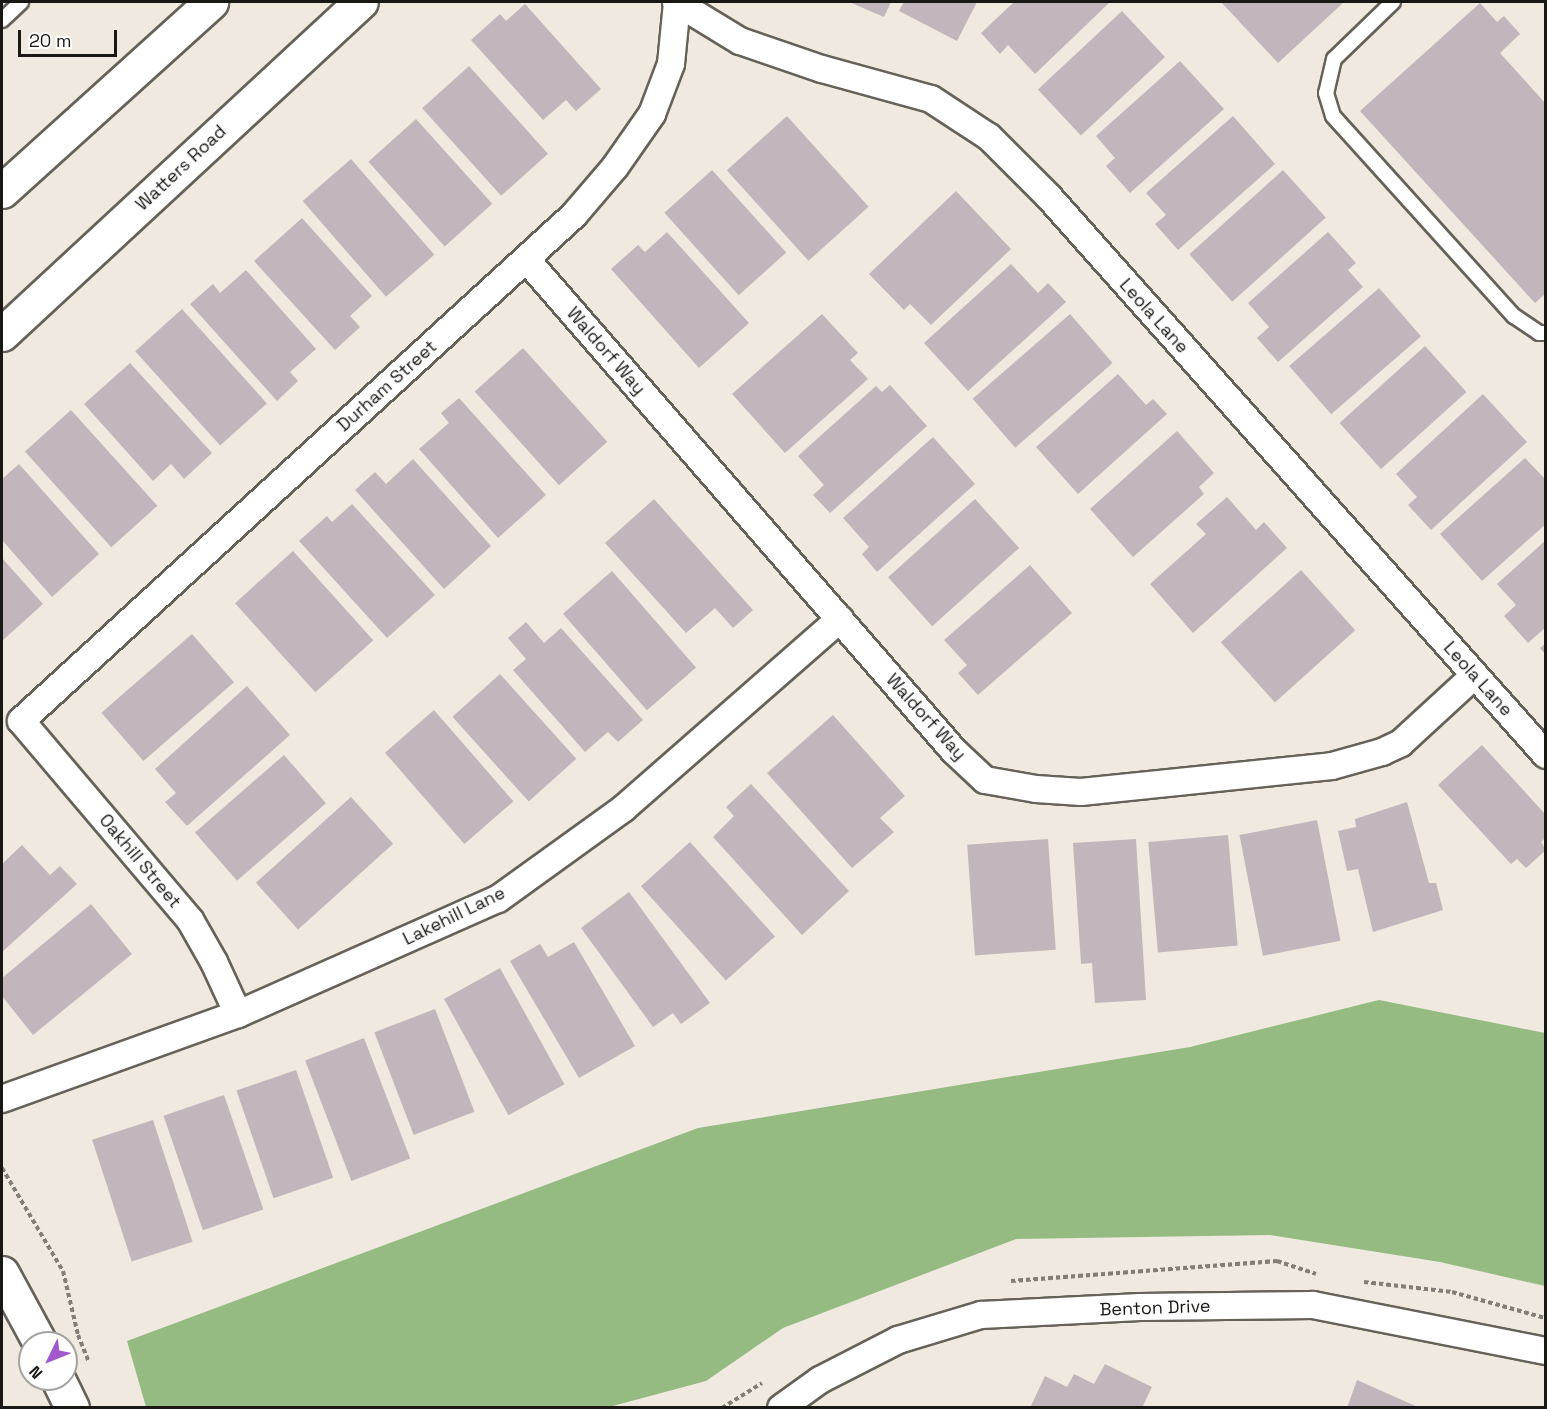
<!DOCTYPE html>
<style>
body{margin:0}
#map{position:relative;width:1547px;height:1409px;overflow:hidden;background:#f0e9df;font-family:"Space Grotesk",sans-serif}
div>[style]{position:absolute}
.forest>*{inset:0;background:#95bb83}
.building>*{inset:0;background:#c1b6bc;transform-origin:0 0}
.path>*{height:4px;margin-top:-2px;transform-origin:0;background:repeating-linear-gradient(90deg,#827d77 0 4.5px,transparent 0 7.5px)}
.roads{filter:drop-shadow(2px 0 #676259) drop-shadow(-2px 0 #676259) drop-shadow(0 2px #676259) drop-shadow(0 -2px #676259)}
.lane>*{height:14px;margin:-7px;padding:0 7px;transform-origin:7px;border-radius:7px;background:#fff}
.street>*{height:26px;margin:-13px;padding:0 13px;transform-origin:13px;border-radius:13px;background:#fff}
.secondary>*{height:33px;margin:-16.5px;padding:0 16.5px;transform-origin:16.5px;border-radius:16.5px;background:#fff}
span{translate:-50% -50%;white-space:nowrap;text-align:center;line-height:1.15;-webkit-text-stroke:6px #fff;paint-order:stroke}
.street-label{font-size:18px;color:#1a1815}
.frame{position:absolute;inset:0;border:3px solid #1a1815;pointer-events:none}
.north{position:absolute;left:18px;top:1331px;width:60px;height:60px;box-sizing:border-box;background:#fff;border:2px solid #a3a3a1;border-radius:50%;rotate:227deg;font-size:16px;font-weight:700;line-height:24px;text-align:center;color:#1a1815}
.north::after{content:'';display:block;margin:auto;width:21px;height:27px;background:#a257ca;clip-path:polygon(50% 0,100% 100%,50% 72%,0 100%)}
.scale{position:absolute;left:18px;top:30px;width:99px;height:27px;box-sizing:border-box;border:3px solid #1a1815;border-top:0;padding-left:8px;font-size:18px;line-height:21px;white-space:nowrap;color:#1a1815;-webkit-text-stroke:4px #fff;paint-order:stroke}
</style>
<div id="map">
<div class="forest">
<div style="clip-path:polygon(1379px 1000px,1545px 1033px,1545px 1286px,1440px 1262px,1270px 1235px,1016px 1239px,783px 1328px,706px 1381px,609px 1407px,146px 1407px,127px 1341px,698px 1128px,1190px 1047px)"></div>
</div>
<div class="building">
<div style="clip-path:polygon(849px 2px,891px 2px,884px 17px)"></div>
<div style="clip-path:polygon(904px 2px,977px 2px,957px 41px,899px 11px)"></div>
<div style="clip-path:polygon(1014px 2px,1110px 2px,1035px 74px,1008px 45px,1000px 54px,981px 33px)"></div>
<div style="clip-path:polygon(1221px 2px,1344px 2px,1278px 63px)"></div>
<div style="clip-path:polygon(1480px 3px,1497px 22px,1504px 16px,1520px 34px,1500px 53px,1546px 104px,1546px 293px,1535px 303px,1360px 111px)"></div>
<div style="clip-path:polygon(525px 4px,601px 89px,576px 111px,566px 100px,543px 120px,471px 40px,500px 14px,506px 21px)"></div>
<div style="left:1122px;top:11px;width:63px;height:115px;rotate:47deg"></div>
<div style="clip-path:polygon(1180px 61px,1224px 109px,1130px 193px,1106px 166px,1115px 158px,1096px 136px)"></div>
<div style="left:469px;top:66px;width:118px;height:63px;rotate:48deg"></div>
<div style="left:787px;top:116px;width:122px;height:81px;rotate:48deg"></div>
<div style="clip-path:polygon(1233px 116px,1275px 164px,1178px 250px,1155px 224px,1166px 215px,1146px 193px)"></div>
<div style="left:416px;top:119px;width:114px;height:64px;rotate:48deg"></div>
<div style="left:351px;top:159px;width:127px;height:64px;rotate:49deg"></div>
<div style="left:712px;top:170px;width:111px;height:64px;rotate:48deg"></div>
<div style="left:1283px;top:170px;width:64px;height:126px;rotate:48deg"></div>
<div style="clip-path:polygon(956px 191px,1011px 249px,931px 325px,910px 304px,904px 310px,869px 274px)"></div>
<div style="clip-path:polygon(302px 218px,372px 296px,350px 316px,360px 327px,335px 350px,254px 261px)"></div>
<div style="clip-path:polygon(667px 232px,749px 323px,699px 368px,611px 269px,638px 245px,645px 252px)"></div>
<div style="clip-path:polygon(1328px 232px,1356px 263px,1348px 270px,1363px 287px,1278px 362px,1257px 338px,1269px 327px,1248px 303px)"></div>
<div style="clip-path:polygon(1011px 264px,1038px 293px,1048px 283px,1066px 302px,968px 391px,924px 343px)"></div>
<div style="clip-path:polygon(246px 270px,316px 349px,290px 372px,298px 381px,277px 401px,190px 304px,213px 284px,220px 293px)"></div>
<div style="left:1379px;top:288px;width:64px;height:119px;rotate:49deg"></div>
<div style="left:182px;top:309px;width:127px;height:63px;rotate:48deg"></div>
<div style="clip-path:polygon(822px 314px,858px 353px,850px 360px,868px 379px,785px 453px,732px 394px)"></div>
<div style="left:1070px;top:314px;width:65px;height:129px;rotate:49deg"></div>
<div style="left:1425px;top:346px;width:62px;height:115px;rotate:48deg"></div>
<div style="left:523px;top:348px;width:126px;height:65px;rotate:48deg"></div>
<div style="clip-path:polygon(130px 363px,212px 453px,184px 479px,171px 464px,153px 481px,84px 404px)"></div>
<div style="clip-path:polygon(1118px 374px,1146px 405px,1153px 399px,1167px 414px,1078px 494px,1036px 447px)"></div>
<div style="clip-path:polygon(890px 385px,927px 426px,830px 513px,813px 495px,824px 485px,798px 456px,876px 386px,882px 392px)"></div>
<div style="clip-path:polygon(1483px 394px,1527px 442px,1431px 530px,1408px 505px,1417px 497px,1396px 474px)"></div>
<div style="clip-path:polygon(459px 398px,546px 495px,498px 538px,419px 449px,449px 423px,441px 413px)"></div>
<div style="left:71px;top:410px;width:129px;height:62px;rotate:48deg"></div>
<div style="clip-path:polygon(1177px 431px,1214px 473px,1199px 487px,1204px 494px,1133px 557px,1090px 509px)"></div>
<div style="clip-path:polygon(933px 437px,975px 484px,877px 572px,862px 554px,869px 547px,843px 518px)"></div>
<div style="clip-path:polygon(1525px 458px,1546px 480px,1546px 524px,1482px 581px,1440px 534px)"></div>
<div style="clip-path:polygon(413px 459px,491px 546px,444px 589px,355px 490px,375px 472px,386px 484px)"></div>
<div style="clip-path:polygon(19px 464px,99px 554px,52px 597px,2px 540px,2px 479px)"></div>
<div style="clip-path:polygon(1227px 497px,1256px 530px,1264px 522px,1287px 548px,1193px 633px,1150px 584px,1206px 534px,1196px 524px)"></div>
<div style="clip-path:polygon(654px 499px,753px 610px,733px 628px,715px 608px,686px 633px,605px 543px)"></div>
<div style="left:975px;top:499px;width:66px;height:117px;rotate:48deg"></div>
<div style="clip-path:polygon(352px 504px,435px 595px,387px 638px,299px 541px,327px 516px,332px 522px)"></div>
<div style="clip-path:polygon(1546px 540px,1546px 627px,1528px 643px,1504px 616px,1516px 605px,1497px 584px)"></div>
<div style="left:293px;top:551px;width:120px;height:78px;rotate:48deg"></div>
<div style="clip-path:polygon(2px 558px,43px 604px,2px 641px)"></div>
<div style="clip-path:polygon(1030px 565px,1072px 613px,978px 695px,958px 673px,967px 665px,944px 640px)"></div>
<div style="left:1301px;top:570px;width:81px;height:108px;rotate:48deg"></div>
<div style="left:612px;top:571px;width:128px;height:65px;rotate:49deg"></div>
<div style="clip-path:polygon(526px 622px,544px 643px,561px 628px,643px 720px,618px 742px,608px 732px,585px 752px,513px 670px,526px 659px,508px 638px)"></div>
<div style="left:192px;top:634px;width:64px;height:120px;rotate:49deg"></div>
<div style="clip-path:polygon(1546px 643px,1546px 655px,1540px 648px)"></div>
<div style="left:500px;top:674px;width:114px;height:64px;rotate:48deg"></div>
<div style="clip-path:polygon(247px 686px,290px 735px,187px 826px,165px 802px,176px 793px,155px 769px)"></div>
<div style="left:434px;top:710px;width:121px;height:65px;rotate:49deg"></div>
<div style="clip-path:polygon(833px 715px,905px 796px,880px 818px,894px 832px,852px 868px,767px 773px)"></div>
<div style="clip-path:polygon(1482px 745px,1546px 815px,1546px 837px,1541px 842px,1546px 850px,1526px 868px,1517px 859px,1511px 864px,1438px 785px)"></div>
<div style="left:284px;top:755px;width:64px;height:118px;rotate:49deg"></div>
<div style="clip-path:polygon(751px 784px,849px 891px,802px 935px,713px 837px,734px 816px,726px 807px)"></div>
<div style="left:351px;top:797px;width:63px;height:128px;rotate:48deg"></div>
<div style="clip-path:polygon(1407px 802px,1429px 883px,1436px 883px,1443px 910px,1373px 932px,1358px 869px,1347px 871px,1338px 831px,1356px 827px,1355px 819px)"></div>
<div style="left:1317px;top:820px;width:123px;height:79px;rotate:79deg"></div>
<div style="left:1228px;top:835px;width:111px;height:80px;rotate:85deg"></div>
<div style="left:1048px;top:839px;width:111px;height:81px;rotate:86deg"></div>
<div style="clip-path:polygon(1136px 839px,1146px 1000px,1095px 1003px,1092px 963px,1081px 964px,1073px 843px)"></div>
<div style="left:690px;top:842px;width:127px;height:66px;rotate:48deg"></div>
<div style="clip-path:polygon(22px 845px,50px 875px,60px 866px,77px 884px,2px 952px,2px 864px)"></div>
<div style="clip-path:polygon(629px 892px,710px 1003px,681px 1024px,673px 1013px,653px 1027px,581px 928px)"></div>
<div style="clip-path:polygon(91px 904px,132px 954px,33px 1035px,2px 996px,2px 978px)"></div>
<div style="clip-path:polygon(574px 942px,635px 1046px,579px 1078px,510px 961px,540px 944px,548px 957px)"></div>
<div style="left:500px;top:968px;width:133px;height:64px;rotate:61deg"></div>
<div style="left:435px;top:1009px;width:110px;height:65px;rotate:69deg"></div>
<div style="left:364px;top:1038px;width:129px;height:63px;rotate:69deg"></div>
<div style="left:296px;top:1070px;width:114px;height:63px;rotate:71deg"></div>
<div style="left:224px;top:1095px;width:121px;height:64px;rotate:71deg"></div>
<div style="left:153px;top:1120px;width:128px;height:64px;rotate:72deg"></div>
<div style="clip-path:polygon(1105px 1364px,1152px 1387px,1142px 1408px,1030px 1408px,1045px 1376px,1067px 1387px,1074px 1374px,1094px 1384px)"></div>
<div style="clip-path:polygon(1357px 1380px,1420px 1408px,1347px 1408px)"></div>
</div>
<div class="path">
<div style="left:2px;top:1168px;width:120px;rotate:59.4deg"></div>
<div style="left:63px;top:1271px;width:66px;rotate:76.8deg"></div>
<div style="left:78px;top:1335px;width:29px;rotate:68deg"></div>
<div style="left:1011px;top:1281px;width:267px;rotate:-4.3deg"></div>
<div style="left:1277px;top:1261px;width:41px;rotate:18.4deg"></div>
<div style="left:1364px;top:1282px;width:89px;rotate:6.5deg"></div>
<div style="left:1452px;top:1292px;width:97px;rotate:15.6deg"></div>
<div style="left:722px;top:1408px;width:47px;rotate:-32deg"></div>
</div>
<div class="roads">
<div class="lane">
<div style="left:1393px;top:2px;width:82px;rotate:136deg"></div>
<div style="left:1334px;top:59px;width:35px;rotate:103deg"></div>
<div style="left:1326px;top:93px;width:24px;rotate:73deg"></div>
<div style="left:1333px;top:116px;width:270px;rotate:47.9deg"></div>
<div style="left:1514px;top:316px;width:30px;rotate:34deg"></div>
<div style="left:1539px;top:333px;width:7px"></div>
<div style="left:2px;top:20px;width:26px;rotate:-43deg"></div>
</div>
<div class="street">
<div style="left:676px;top:2px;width:75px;rotate:31.4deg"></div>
<div style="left:740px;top:41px;width:87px;rotate:18.9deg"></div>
<div style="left:822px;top:69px;width:113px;rotate:15.4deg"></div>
<div style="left:931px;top:99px;width:69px;rotate:33.2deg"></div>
<div style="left:989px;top:137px;width:85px;rotate:45deg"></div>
<div style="left:1049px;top:197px;width:747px;rotate:48.31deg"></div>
<div style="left:526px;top:259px;width:652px;rotate:48.98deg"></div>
<div style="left:954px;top:751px;width:42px;rotate:43.1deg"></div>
<div style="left:985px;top:780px;width:52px;rotate:10deg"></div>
<div style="left:1036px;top:789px;width:45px;rotate:3.8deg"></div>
<div style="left:1081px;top:792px;width:252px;rotate:-5.9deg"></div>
<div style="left:1332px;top:766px;width:52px;rotate:-15.6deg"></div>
<div style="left:1382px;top:752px;width:21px;rotate:-25deg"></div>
<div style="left:1401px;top:743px;width:100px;rotate:-42.6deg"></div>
<div style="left:238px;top:1014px;width:57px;rotate:-114.8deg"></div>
<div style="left:214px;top:962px;width:48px;rotate:-119.7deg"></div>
<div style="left:190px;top:920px;width:261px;rotate:-130.3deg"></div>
<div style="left:21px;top:721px;width:750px;rotate:-42.46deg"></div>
<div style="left:574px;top:215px;width:63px;rotate:-49.5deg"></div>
<div style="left:615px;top:167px;width:65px;rotate:-55.1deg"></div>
<div style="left:652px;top:114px;width:53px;rotate:-69.2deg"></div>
<div style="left:671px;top:64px;width:61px;rotate:-84.4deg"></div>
<div style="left:2px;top:1099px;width:251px;rotate:-19.8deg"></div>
<div style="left:238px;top:1014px;width:284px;rotate:-23.9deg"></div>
<div style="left:498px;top:899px;width:155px;rotate:-35.8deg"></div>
<div style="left:624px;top:808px;width:287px;rotate:-41.2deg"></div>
<div style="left:781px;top:1408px;width:48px;rotate:-35.7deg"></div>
<div style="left:820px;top:1380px;width:88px;rotate:-27.1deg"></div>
<div style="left:898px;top:1340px;width:87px;rotate:-16.8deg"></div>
<div style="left:981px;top:1315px;width:159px;rotate:-2.9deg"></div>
<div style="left:1140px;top:1307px;width:173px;rotate:-0.7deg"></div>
<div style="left:1313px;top:1305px;width:237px;rotate:11.2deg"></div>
</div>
<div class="secondary">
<div style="left:2px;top:191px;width:282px;rotate:-42.1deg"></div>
<div style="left:2px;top:334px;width:489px;rotate:-42.8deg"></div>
<div style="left:2px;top:1273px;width:80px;rotate:61.5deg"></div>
<div style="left:58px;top:1379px;width:32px;rotate:64deg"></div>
</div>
</div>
<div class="street-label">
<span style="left:181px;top:168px;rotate:-43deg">Watters Road</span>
<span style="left:1154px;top:316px;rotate:48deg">Leola Lane</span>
<span style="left:606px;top:351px;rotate:49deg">Waldorf Way</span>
<span style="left:387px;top:386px;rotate:-42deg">Durham Street</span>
<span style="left:1478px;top:679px;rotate:48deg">Leola Lane</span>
<span style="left:926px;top:717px;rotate:48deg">Waldorf Way</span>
<span style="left:140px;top:861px;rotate:50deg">Oakhill Street</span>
<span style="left:454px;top:916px;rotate:-26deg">Lakehill Lane</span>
<span style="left:1155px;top:1308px;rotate:-2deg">Benton Drive</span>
</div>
<div class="frame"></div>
<div class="north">N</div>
<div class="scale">20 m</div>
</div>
